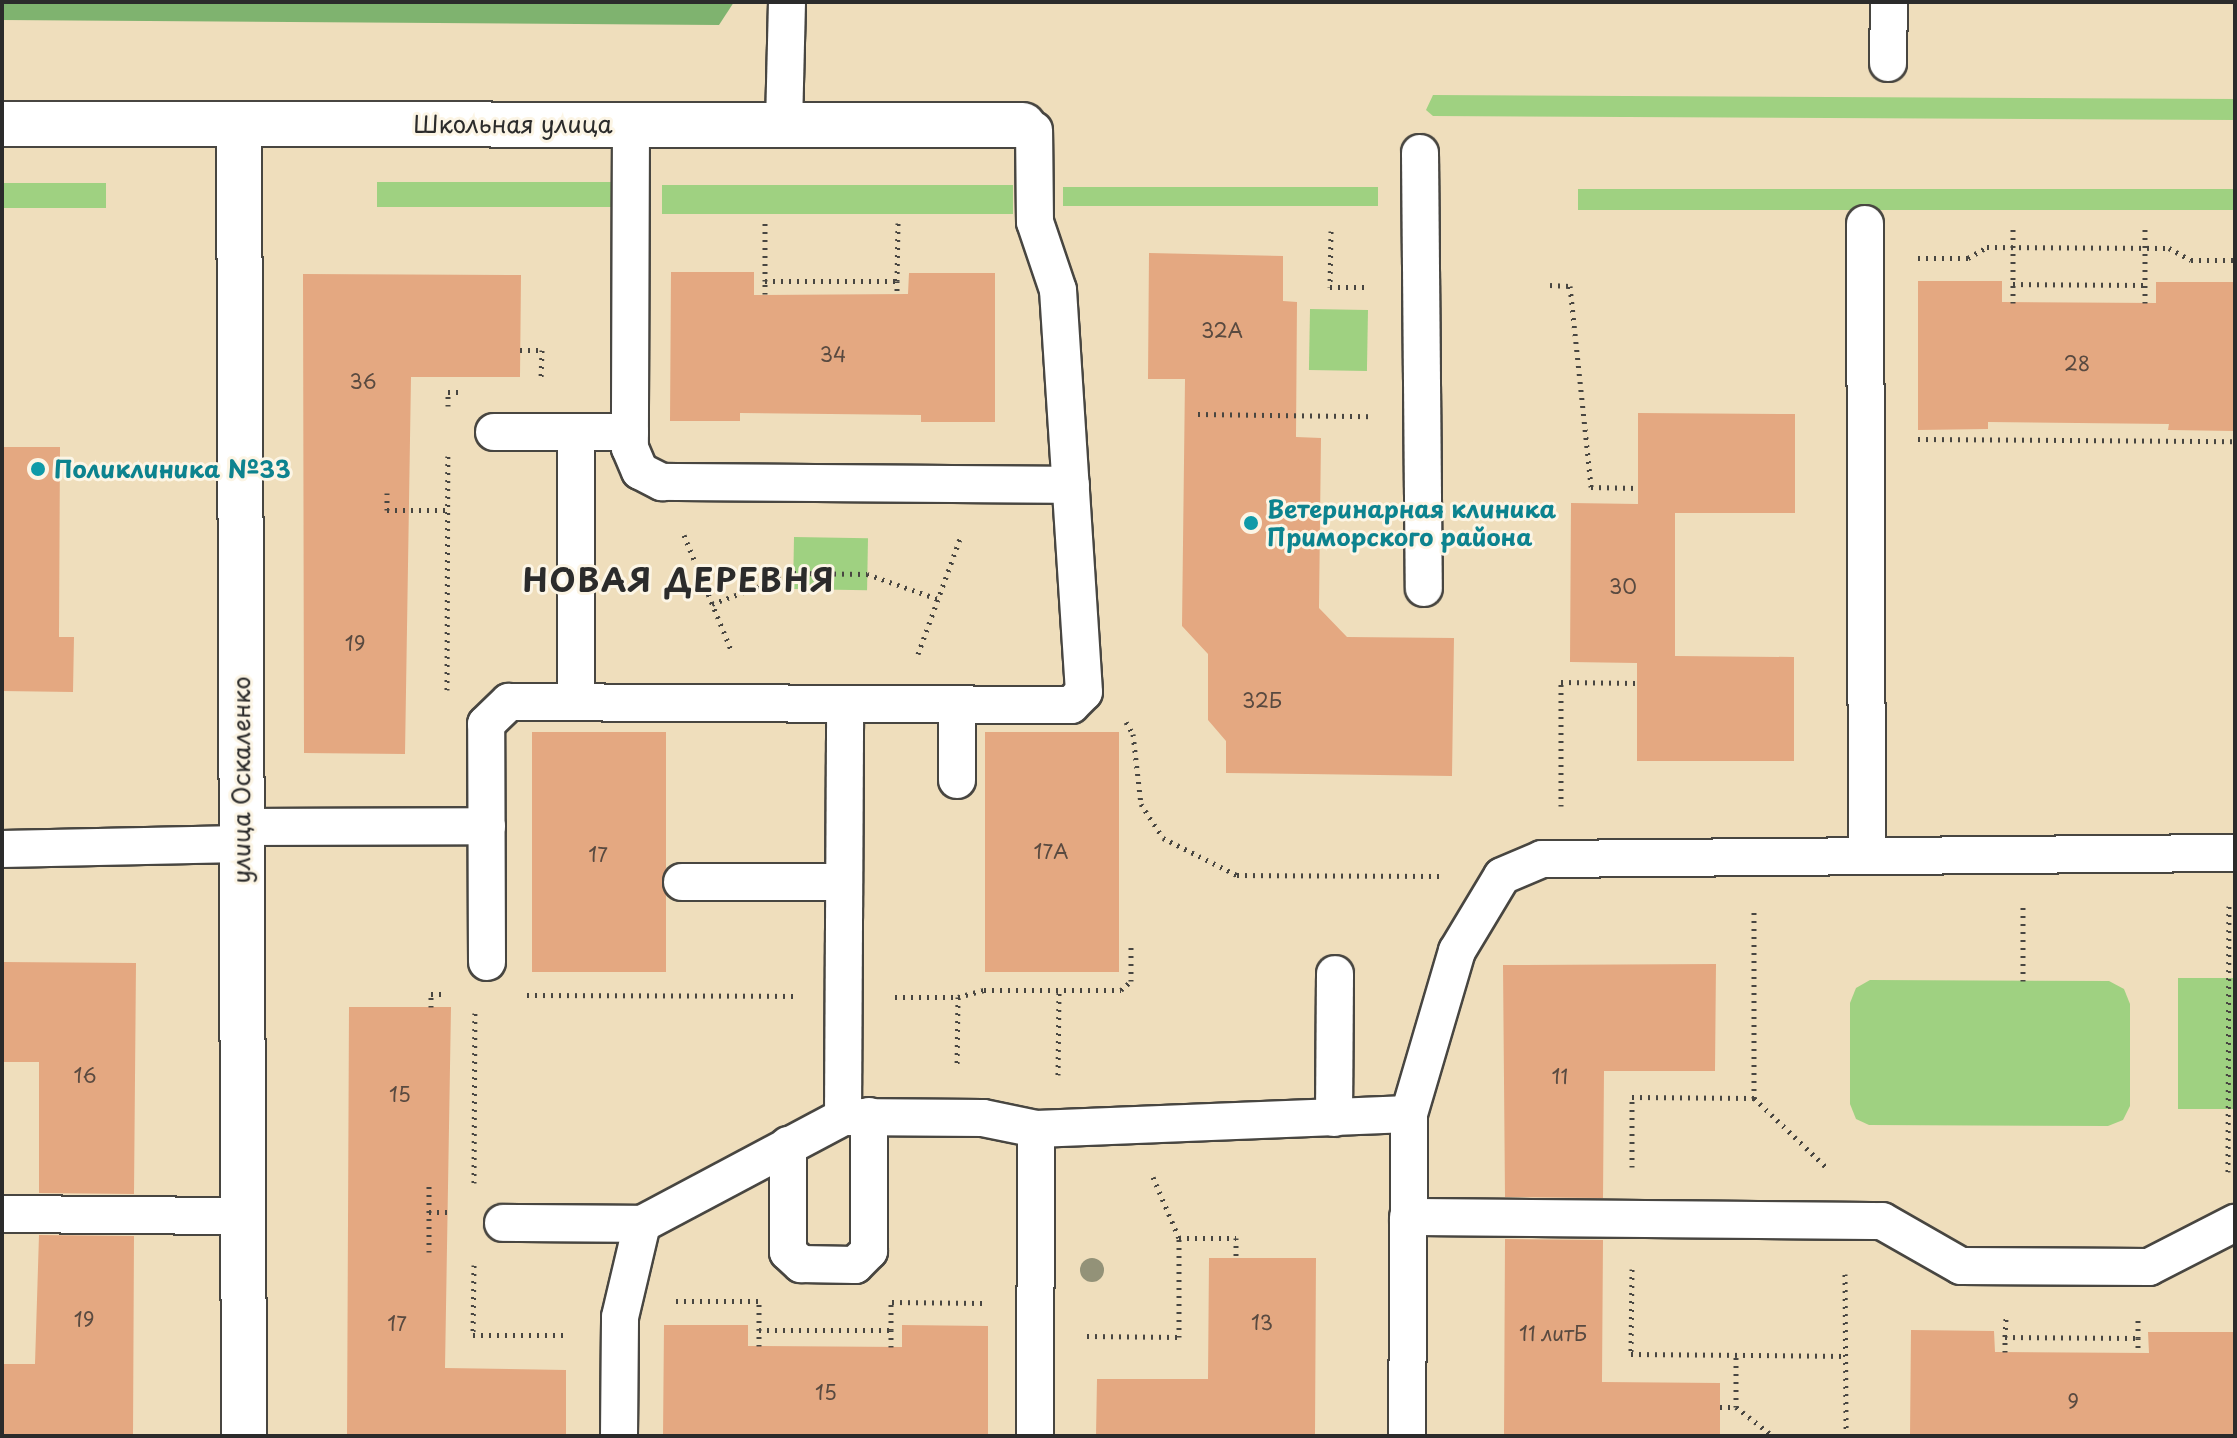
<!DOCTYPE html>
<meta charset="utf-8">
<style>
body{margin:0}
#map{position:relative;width:2237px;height:1438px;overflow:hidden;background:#efdebc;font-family:"Playpen Sans",sans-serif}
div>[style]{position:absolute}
.green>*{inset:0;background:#9fd181;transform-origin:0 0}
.forest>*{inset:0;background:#7fb36f}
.building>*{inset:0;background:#e4a881;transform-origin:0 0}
.path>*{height:5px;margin-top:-2.5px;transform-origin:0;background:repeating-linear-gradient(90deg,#484641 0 2px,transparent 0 8px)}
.roads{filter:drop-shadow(2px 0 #484641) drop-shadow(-2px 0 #484641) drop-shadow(0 2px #484641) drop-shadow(0 -2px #484641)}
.service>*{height:36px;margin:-18px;padding:0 18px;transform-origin:18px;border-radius:18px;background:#fff}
.minor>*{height:44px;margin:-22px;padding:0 22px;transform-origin:22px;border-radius:22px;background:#fff}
.tertiary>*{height:44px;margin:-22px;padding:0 22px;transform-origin:22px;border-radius:22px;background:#fff}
.trees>*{width:24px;height:24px;margin:-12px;border-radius:50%;background:#939278}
.dots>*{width:22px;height:22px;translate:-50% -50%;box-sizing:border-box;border:4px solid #fcf5e5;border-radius:50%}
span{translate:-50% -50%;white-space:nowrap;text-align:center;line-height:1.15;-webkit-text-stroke:6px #fcf5e5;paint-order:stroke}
.number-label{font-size:20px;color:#594a40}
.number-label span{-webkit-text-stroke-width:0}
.street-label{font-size:24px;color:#2b2b2b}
.culture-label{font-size:24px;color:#0d838f;font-weight:700}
.left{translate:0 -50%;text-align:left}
.district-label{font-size:32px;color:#2b2b2b;font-weight:700;letter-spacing:2px}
.frame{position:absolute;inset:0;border:4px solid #2b2b2b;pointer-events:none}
</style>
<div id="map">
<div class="green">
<div style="clip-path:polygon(1433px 95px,2235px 99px,2235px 120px,1433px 116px,1426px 110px)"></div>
<div style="left:377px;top:182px;width:235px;height:25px"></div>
<div style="left:2px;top:183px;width:104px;height:25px"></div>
<div style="left:662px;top:185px;width:351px;height:29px"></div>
<div style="left:1063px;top:187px;width:315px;height:19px"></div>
<div style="left:1578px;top:189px;width:657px;height:21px"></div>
<div style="left:1310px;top:309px;width:58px;height:61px;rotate:1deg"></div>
<div style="left:794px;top:537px;width:74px;height:52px;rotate:1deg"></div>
<div style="left:2178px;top:978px;width:57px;height:131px"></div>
<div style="clip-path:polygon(1870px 980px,2109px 981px,2124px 989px,2130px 1004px,2130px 1106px,2123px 1120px,2108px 1126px,1869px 1125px,1856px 1119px,1850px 1104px,1850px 1003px,1856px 988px)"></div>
</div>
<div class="forest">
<div style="clip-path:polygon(2px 2px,734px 2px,719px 25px,2px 20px)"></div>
</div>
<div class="building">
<div style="clip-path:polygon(1149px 253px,1283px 256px,1283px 301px,1297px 302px,1296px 437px,1321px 438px,1319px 608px,1347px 637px,1454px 638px,1452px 776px,1226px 773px,1226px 741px,1208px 720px,1208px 654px,1182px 626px,1185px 379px,1148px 379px)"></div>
<div style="clip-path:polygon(671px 272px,754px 272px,754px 295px,908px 294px,909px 273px,995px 273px,995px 422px,921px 422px,921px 415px,740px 413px,740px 421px,670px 421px)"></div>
<div style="clip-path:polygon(303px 274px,521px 275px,520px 377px,411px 377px,405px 754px,304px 753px)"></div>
<div style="clip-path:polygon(1918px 281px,2002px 281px,2002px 302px,2156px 303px,2156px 282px,2235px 282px,2235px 431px,2168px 430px,2169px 424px,1988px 422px,1988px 429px,1918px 430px)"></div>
<div style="clip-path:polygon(1638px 413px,1795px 414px,1795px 513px,1675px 513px,1675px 656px,1794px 657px,1794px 761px,1637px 761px,1637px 663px,1570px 662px,1571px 503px,1638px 504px)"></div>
<div style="clip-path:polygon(2px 447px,60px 447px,59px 637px,74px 637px,73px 692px,2px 691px)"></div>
<div style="left:532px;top:732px;width:134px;height:240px"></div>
<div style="left:985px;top:732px;width:134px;height:240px"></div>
<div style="clip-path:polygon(2px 962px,136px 963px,134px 1194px,39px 1193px,39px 1062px,2px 1062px)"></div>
<div style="clip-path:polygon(1716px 964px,1715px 1071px,1604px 1071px,1603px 1198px,1505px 1197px,1503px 965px)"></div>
<div style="clip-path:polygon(349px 1007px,451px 1007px,445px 1368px,566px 1370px,566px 1436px,347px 1436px)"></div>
<div style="clip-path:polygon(39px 1235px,134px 1236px,133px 1436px,2px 1436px,2px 1364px,35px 1364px)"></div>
<div style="clip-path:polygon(1505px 1239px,1603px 1240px,1602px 1382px,1720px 1383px,1720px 1436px,1504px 1436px)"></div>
<div style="clip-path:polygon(1209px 1258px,1316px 1258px,1315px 1436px,1096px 1436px,1097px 1379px,1208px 1379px)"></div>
<div style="clip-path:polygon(664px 1325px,748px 1325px,748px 1346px,902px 1347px,902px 1325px,988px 1326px,988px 1436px,663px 1436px)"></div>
<div style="clip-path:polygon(1911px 1330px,1994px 1331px,1995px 1352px,2149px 1353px,2148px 1332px,2235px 1332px,2235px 1436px,1910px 1436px)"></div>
</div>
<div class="path">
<div style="left:1331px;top:231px;width:56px;rotate:91deg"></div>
<div style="left:1330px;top:287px;width:39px"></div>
<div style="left:1918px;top:258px;width:50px"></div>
<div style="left:1968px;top:258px;width:22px;rotate:-30deg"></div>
<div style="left:1987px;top:247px;width:182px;rotate:0.3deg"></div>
<div style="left:2169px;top:248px;width:25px;rotate:29deg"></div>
<div style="left:2191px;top:260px;width:44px"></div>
<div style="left:765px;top:281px;width:59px;rotate:-90deg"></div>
<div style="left:897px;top:281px;width:58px;rotate:-89deg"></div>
<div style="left:2013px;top:284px;width:133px;rotate:0.4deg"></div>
<div style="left:1550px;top:285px;width:20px;rotate:3deg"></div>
<div style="left:1570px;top:286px;width:202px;rotate:84deg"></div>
<div style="left:1591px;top:487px;width:47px;rotate:1.2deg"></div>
<div style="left:765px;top:294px;width:13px;rotate:-90deg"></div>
<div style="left:765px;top:281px;width:132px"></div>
<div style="left:897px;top:281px;width:13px;rotate:90deg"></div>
<div style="left:2013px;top:303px;width:77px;rotate:-90deg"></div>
<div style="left:2145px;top:303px;width:76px;rotate:-90deg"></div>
<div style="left:520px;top:350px;width:22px"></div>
<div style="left:542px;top:350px;width:29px;rotate:92deg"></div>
<div style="left:448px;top:406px;width:14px;rotate:-90deg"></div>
<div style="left:448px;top:392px;width:12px"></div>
<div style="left:1198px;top:414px;width:175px;rotate:0.7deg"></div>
<div style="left:1918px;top:439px;width:317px;rotate:0.4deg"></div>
<div style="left:387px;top:493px;width:17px;rotate:90deg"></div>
<div style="left:387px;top:510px;width:61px"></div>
<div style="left:684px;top:535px;width:126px;rotate:67.7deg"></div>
<div style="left:712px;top:604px;width:88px;rotate:-20.7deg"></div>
<div style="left:794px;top:573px;width:73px;rotate:0.8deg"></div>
<div style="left:867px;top:574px;width:75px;rotate:19.4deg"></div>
<div style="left:918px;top:654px;width:126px;rotate:-70deg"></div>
<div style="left:447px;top:690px;width:234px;rotate:-89.8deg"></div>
<div style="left:1126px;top:722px;width:14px;rotate:60deg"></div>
<div style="left:1133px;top:734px;width:70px;rotate:83.5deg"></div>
<div style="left:1141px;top:804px;width:40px;rotate:57.1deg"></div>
<div style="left:1163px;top:838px;width:83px;rotate:26.6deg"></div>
<div style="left:1237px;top:875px;width:202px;rotate:0.3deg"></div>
<div style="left:1561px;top:806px;width:124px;rotate:-90deg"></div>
<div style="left:1561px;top:682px;width:76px;rotate:0.8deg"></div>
<div style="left:2023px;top:981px;width:75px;rotate:-90deg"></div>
<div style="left:527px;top:995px;width:266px;rotate:0.2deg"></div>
<div style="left:895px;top:997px;width:63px"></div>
<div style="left:958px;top:997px;width:68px;rotate:90.8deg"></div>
<div style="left:958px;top:997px;width:27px;rotate:-15deg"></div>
<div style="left:984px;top:990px;width:137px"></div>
<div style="left:1121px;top:990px;width:13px;rotate:-42deg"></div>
<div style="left:1131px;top:981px;width:36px;rotate:-90deg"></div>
<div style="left:431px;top:1007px;width:13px;rotate:-90deg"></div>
<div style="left:431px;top:994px;width:14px"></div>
<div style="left:1058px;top:1075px;width:85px;rotate:-89.3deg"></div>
<div style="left:1754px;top:1098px;width:101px;rotate:43.8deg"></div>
<div style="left:1632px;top:1167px;width:70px;rotate:-90deg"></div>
<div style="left:1632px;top:1097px;width:122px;rotate:0.5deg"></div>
<div style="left:1754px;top:1098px;width:190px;rotate:-90deg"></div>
<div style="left:2228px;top:1172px;width:266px;rotate:-89.8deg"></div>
<div style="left:1153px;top:1177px;width:66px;rotate:66.9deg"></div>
<div style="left:474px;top:1183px;width:170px;rotate:-89.7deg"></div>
<div style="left:429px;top:1212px;width:23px"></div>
<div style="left:429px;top:1252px;width:69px;rotate:-90deg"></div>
<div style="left:474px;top:1265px;width:70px;rotate:90.8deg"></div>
<div style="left:473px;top:1335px;width:96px"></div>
<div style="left:1632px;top:1269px;width:85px;rotate:90.7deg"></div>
<div style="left:1631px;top:1354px;width:215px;rotate:0.5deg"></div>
<div style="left:1845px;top:1274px;width:162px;rotate:89.6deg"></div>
<div style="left:676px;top:1301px;width:86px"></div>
<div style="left:892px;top:1302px;width:90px;rotate:0.6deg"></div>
<div style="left:759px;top:1330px;width:29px;rotate:-90deg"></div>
<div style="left:891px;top:1330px;width:27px;rotate:-90deg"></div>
<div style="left:1087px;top:1336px;width:92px;rotate:0.6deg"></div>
<div style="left:1179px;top:1337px;width:99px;rotate:-90deg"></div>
<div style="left:1179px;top:1238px;width:57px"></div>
<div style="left:1236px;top:1238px;width:20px;rotate:90deg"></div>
<div style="left:2005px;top:1337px;width:19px;rotate:-87deg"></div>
<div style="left:2138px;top:1338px;width:19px;rotate:-90deg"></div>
<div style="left:759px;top:1346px;width:16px;rotate:-90deg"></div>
<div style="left:759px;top:1330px;width:132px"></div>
<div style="left:891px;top:1330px;width:17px;rotate:90deg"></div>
<div style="left:2005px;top:1352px;width:15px;rotate:-90deg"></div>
<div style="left:2005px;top:1337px;width:133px;rotate:0.4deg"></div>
<div style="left:2138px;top:1338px;width:15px;rotate:90deg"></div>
<div style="left:1720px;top:1407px;width:16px"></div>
<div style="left:1736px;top:1407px;width:47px;rotate:38.1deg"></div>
<div style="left:1736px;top:1407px;width:52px;rotate:-90deg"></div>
</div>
<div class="roads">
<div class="service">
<div style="left:1888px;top:63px;width:61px;rotate:-89.1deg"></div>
<div style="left:631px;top:124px;width:324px;rotate:90.2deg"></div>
<div style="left:630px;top:448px;width:25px;rotate:67deg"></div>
<div style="left:640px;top:471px;width:25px;rotate:27deg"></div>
<div style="left:662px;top:482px;width:409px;rotate:0.4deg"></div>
<div style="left:784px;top:125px;width:123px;rotate:-88.6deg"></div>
<div style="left:1420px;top:153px;width:435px;rotate:89.5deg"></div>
<div style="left:1865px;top:224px;width:632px;rotate:89.82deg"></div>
<div style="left:494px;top:432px;width:136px"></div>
<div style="left:576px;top:702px;width:270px;rotate:-90deg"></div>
<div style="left:957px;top:780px;width:76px;rotate:-90deg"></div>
<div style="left:241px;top:827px;width:246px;rotate:-0.2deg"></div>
<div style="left:2px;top:849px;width:239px;rotate:-1.2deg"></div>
<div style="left:682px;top:882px;width:162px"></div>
<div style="left:487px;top:962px;width:238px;rotate:-90.2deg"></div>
<div style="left:486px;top:724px;width:32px;rotate:-44deg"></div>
<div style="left:509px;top:702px;width:562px;rotate:0.31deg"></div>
<div style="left:1071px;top:705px;width:18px;rotate:-45deg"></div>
<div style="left:1084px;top:692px;width:403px;rotate:-93.7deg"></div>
<div style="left:1058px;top:290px;width:72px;rotate:-108.7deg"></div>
<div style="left:1035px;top:222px;width:92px;rotate:-90.6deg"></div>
<div style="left:843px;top:1117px;width:413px;rotate:-89.7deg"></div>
<div style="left:1334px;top:1118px;width:144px;rotate:-89.6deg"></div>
<div style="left:788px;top:1145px;width:107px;rotate:90deg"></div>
<div style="left:788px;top:1252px;width:18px;rotate:43deg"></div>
<div style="left:801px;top:1264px;width:54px;rotate:1.1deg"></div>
<div style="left:855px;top:1265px;width:20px;rotate:-45deg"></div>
<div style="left:869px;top:1251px;width:135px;rotate:-90deg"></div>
<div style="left:2px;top:1214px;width:241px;rotate:0.5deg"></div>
<div style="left:1408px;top:1217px;width:474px;rotate:0.5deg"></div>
<div style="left:1882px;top:1221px;width:91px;rotate:29.7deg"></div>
<div style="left:1961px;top:1266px;width:188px;rotate:0.3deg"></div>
<div style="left:2149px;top:1267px;width:97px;rotate:-27.1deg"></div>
<div style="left:503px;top:1223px;width:139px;rotate:0.4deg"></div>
<div style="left:619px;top:1436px;width:119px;rotate:-89.5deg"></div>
<div style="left:620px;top:1317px;width:96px;rotate:-76.7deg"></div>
<div style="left:642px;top:1224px;width:228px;rotate:-28deg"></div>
<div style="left:843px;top:1117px;width:140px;rotate:0.4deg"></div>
<div style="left:983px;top:1118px;width:54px;rotate:11.7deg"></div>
<div style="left:1036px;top:1129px;width:373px;rotate:-2.3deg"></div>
<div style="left:1035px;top:1436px;width:307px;rotate:-89.8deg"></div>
<div style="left:1407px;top:1436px;width:322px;rotate:-89.6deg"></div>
<div style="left:1409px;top:1114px;width:170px;rotate:-73.6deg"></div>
<div style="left:1457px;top:951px;width:87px;rotate:-59deg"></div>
<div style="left:1502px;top:876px;width:43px;rotate:-23deg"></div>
<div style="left:1542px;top:859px;width:693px;rotate:-0.5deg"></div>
</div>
<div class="minor">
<div style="left:239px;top:125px;width:1311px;rotate:89.78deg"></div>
</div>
<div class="tertiary">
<div style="left:2px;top:124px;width:1021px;rotate:0.06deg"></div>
</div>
</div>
<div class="trees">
<div style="left:1092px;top:1270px"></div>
</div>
<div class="dots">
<div style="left:38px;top:469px;background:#0f9aa8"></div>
<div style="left:1251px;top:523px;background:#0f9aa8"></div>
</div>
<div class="number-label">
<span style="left:1222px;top:330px">32А</span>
<span style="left:833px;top:354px">34</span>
<span style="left:2077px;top:363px">28</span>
<span style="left:363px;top:381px">36</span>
<span style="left:1623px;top:586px">30</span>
<span style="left:355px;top:643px">19</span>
<span style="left:1262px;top:700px">32Б</span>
<span style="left:1051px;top:851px">17А</span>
<span style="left:598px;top:854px">17</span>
<span style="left:85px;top:1075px">16</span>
<span style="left:1560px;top:1076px">11</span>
<span style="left:400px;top:1094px">15</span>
<span style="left:84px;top:1319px">19</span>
<span style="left:1262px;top:1322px">13</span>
<span style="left:397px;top:1323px">17</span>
<span style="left:1553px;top:1333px">11 литБ</span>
<span style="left:826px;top:1392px">15</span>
<span style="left:2073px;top:1401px">9</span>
</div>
<div class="street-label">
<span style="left:513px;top:124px">Школьная улица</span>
<span style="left:241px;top:780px;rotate:-90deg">улица Оскаленко</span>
</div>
<div class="culture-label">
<span class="left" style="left:54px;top:469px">Поликлиника №33</span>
<span class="left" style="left:1267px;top:523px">Ветеринарная клиника<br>Приморского района</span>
</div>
<div class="district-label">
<span style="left:679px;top:579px">НОВАЯ ДЕРЕВНЯ</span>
</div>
<div class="frame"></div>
</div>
